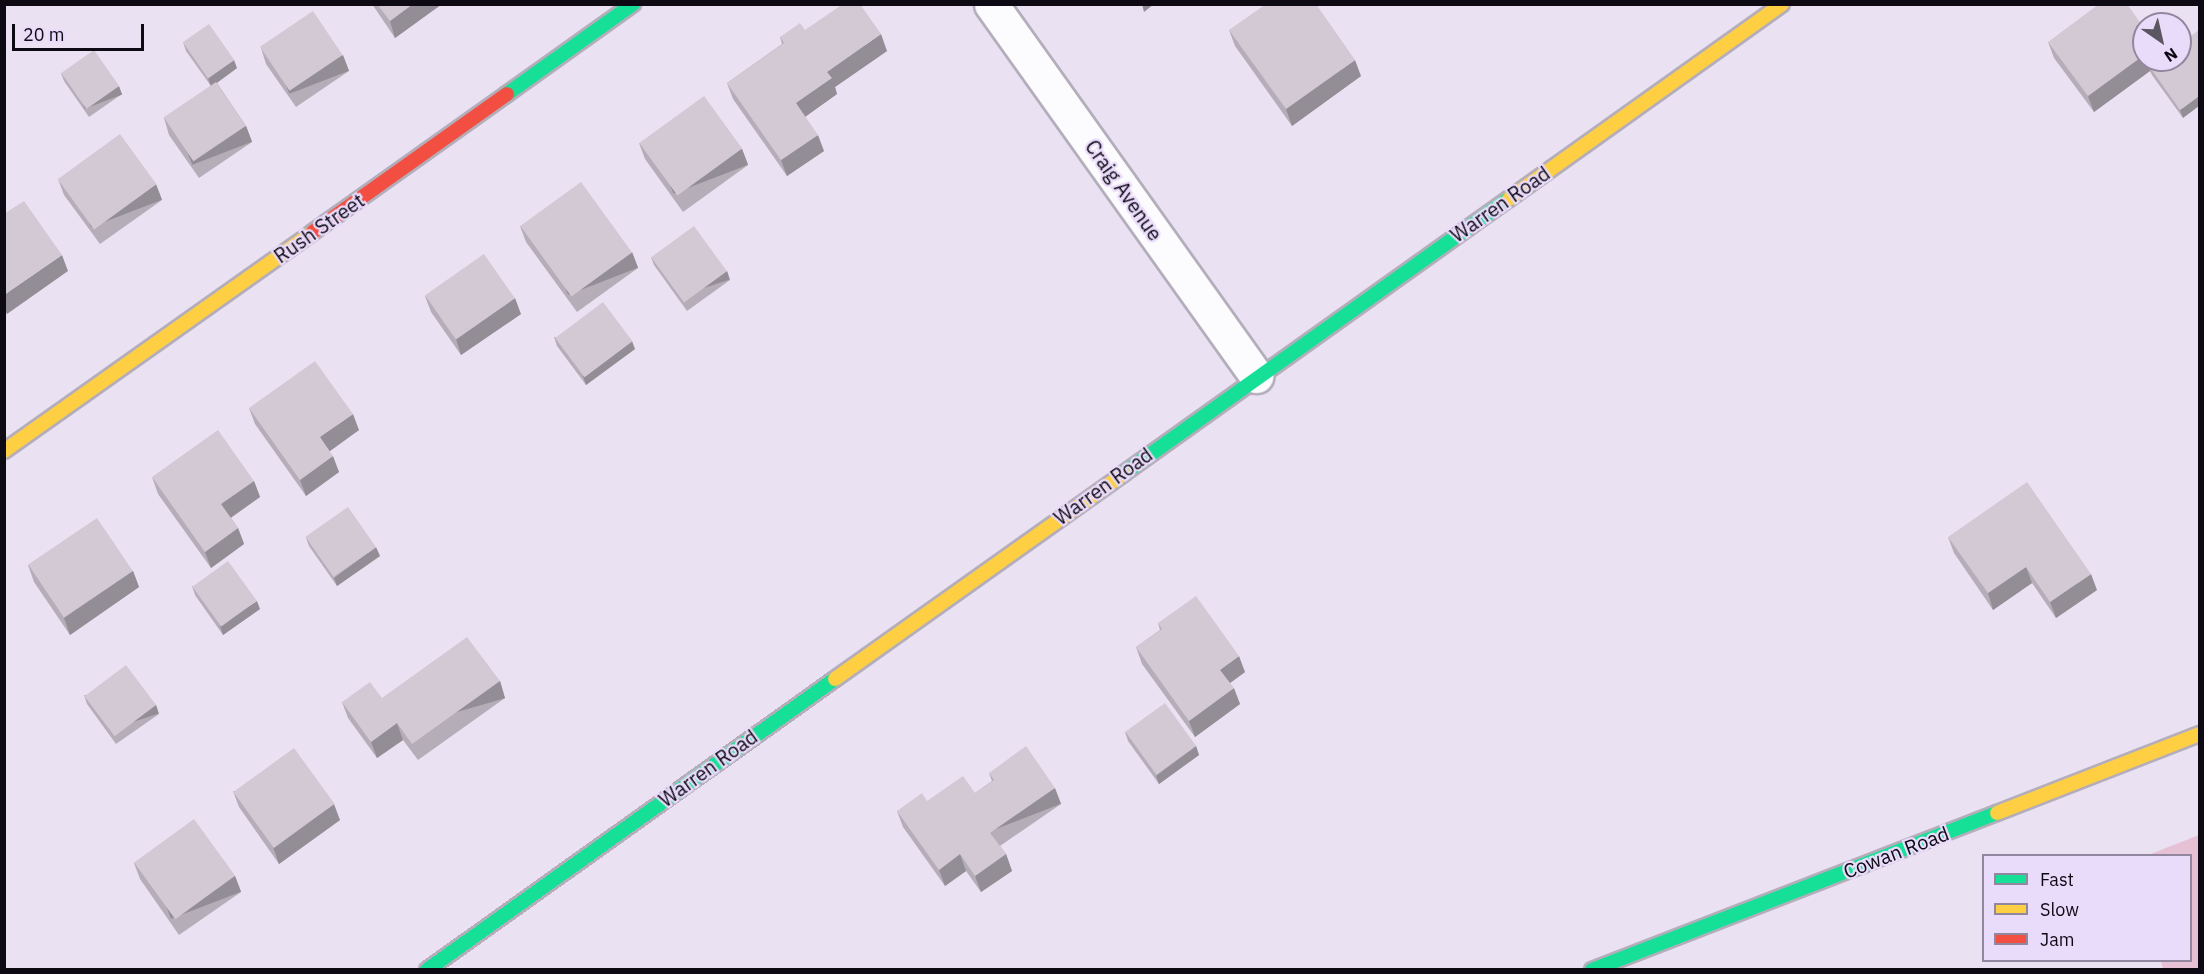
<!DOCTYPE html>
<style>
body{margin:0}
#map{position:relative;width:2204px;height:974px;overflow:hidden;background:#eae2f3;font-family:"IBM Plex Sans",sans-serif}
div>[style]{position:absolute}
.green>*{inset:0;background:#e6c1d5}
.roads{filter:drop-shadow(2px 0 #b4adba) drop-shadow(-2px 0 #b4adba) drop-shadow(0 2px #b4adba) drop-shadow(0 -2px #b4adba)}
.street>*{height:33px;margin:-16.5px;padding:0 16.5px;transform-origin:16.5px;border-radius:16.5px;background:#fcfbfd}
.fast>*{height:14px;margin:-7px;padding:0 7px;transform-origin:7px;border-radius:7px;background:#16e098}
.slow>*{height:14px;margin:-7px;padding:0 7px;transform-origin:7px;border-radius:7px;background:#ffcf43}
.jam>*{height:14px;margin:-7px;padding:0 7px;transform-origin:7px;border-radius:7px;background:#f24e42}
.wall>*{inset:0;background:#b5adb7}
.shaded-wall>*{inset:0;background:#938d95;transform-origin:0 0}
.building>*{inset:0;background:#d2c9d5;transform-origin:0 0}
span{translate:-50% -50%;white-space:nowrap;text-align:center;line-height:1.15;-webkit-text-stroke:4.5px #e9dbfa;paint-order:stroke}
.street-label{font-size:20px;color:#0e0a14}
.frame{position:absolute;inset:0;border:6px solid #0e0a14;pointer-events:none}
.legend{position:absolute;left:1982px;top:854px;width:210px;height:108px;box-sizing:border-box;background:#e9dbfa;border:2px solid #91879e;margin:0;padding:8px 10px;list-style:none;font-size:18px;color:#0e0a14}
.legend li{display:flex;align-items:center;gap:12px;height:30px}
.legend b{width:30px;border:2px solid #91879e}
.north{position:absolute;left:2132px;top:12px;width:60px;height:60px;box-sizing:border-box;background:#e9dbfa;border:2px solid #91879e;border-radius:50%;rotate:146deg;font-size:16px;font-weight:700;line-height:24px;text-align:center;color:#0e0a14}
.north::after{content:'';display:block;margin:auto;width:21px;height:27px;background:#5b5662;clip-path:polygon(50% 0,100% 100%,50% 72%,0 100%)}
.scale{position:absolute;left:12px;top:24px;width:132px;height:27px;box-sizing:border-box;border:3px solid #0e0a14;border-top:0;padding-left:8px;font-size:18px;line-height:21px;white-space:nowrap;color:#0e0a14;-webkit-text-stroke:4px #e9dbfa;paint-order:stroke}
</style>
<div id="map">
<div class="green">
<div style="clip-path:polygon(2199px 835px,2199px 969px,2163px 969px,2161px 961px,2190px 960px,2190px 856px,2148px 855px)"></div>
</div>
<div class="roads">
<div class="street">
<div style="left:991px;top:4px;width:457px;rotate:54.5deg"></div>
</div>
<div class="fast">
<div style="left:507px;top:94px;width:155px;rotate:-35.5deg"></div>
<div style="left:1123px;top:474px;width:474px;rotate:-35.5deg"></div>
<div style="left:427px;top:970px;width:501px;rotate:-35.5deg"></div>
<div style="left:1592px;top:970px;width:434px;rotate:-21.2deg"></div>
</div>
<div class="slow">
<div style="left:1509px;top:199px;width:335px;rotate:-35.5deg"></div>
<div style="left:4px;top:451px;width:379px;rotate:-35.3deg"></div>
<div style="left:835px;top:679px;width:354px;rotate:-35.4deg"></div>
<div style="left:1997px;top:813px;width:218px;rotate:-21.3deg"></div>
</div>
<div class="jam">
<div style="left:313px;top:232px;width:238px;rotate:-35.4deg"></div>
</div>
</div>
<div class="wall">
<div style="clip-path:polygon(372px 4px,442px 4px,395px 38px)"></div>
<div style="clip-path:polygon(805px 30px,887px 51px,835px 87px,837px 94px,805px 117px,824px 151px,787px 176px,733px 99px,727px 83px,782px 44px,780px 37px)"></div>
<div style="clip-path:polygon(1229px 30px,1361px 76px,1292px 126px,1235px 46px)"></div>
<div style="clip-path:polygon(183px 42px,237px 68px,217px 83px,246px 126px,252px 142px,199px 178px,169px 135px,164px 118px,211px 86px,186px 51px)"></div>
<div style="clip-path:polygon(2048px 42px,2144px 60px,2180px 60px,2183px 118px,2152px 75px,2150px 71px,2094px 112px,2054px 58px)"></div>
<div style="clip-path:polygon(261px 48px,349px 71px,296px 107px,266px 64px)"></div>
<div style="clip-path:polygon(61px 73px,122px 94px,89px 117px,64px 81px)"></div>
<div style="clip-path:polygon(639px 143px,742px 149px,748px 165px,683px 212px,645px 159px)"></div>
<div style="clip-path:polygon(58px 179px,162px 200px,100px 244px,64px 195px)"></div>
<div style="clip-path:polygon(520px 226px,632px 252px,638px 268px,577px 312px,526px 242px)"></div>
<div style="clip-path:polygon(651px 257px,727px 271px,730px 280px,687px 311px,654px 265px)"></div>
<div style="clip-path:polygon(425px 296px,521px 314px,461px 355px,431px 312px)"></div>
<div style="clip-path:polygon(554px 337px,635px 349px,586px 385px,557px 346px)"></div>
<div style="clip-path:polygon(249px 408px,359px 430px,329px 451px,339px 472px,306px 496px,255px 424px)"></div>
<div style="clip-path:polygon(152px 477px,254px 481px,260px 497px,231px 518px,238px 528px,244px 544px,211px 568px,158px 494px)"></div>
<div style="clip-path:polygon(1948px 537px,2097px 590px,2056px 618px,2032px 583px,1993px 610px,1954px 553px)"></div>
<div style="clip-path:polygon(306px 538px,380px 556px,337px 586px,309px 546px)"></div>
<div style="clip-path:polygon(28px 565px,133px 571px,139px 587px,70px 635px,34px 582px)"></div>
<div style="clip-path:polygon(192px 586px,260px 609px,223px 635px,195px 595px)"></div>
<div style="clip-path:polygon(1158px 623px,1245px 672px,1230px 683px,1240px 704px,1195px 737px,1142px 664px,1136px 647px,1160px 630px)"></div>
<div style="clip-path:polygon(500px 681px,505px 698px,418px 760px,403px 740px,377px 758px,348px 718px,342px 702px,382px 698px)"></div>
<div style="clip-path:polygon(84px 695px,156px 705px,159px 714px,116px 744px,87px 704px)"></div>
<div style="clip-path:polygon(1125px 732px,1196px 746px,1199px 755px,1159px 784px,1128px 741px)"></div>
<div style="clip-path:polygon(989px 773px,1061px 804px,1000px 846px,1006px 854px,1012px 871px,981px 892px,966px 871px,945px 886px,903px 827px,897px 811px,927px 801px,975px 793px,992px 781px)"></div>
<div style="clip-path:polygon(233px 791px,340px 820px,279px 864px,239px 807px)"></div>
<div style="clip-path:polygon(134px 863px,235px 876px,241px 892px,179px 935px,140px 879px)"></div>
</div>
<div class="shaded-wall">
<div style="clip-path:polygon(413px 4px,442px 4px,395px 38px,390px 21px)"></div>
<div style="clip-path:polygon(1142px 4px,1154px 4px,1144px 12px)"></div>
<div style="clip-path:polygon(881px 34px,887px 51px,835px 87px,837px 94px,802px 119px,796px 103px,827px 72px)"></div>
<div style="left:343px;top:55px;width:17px;height:64px;rotate:69deg"></div>
<div style="clip-path:polygon(2144px 55px,2144px 60px,2162px 60px,2149px 66px,2150px 71px,2094px 112px,2088px 96px)"></div>
<div style="clip-path:polygon(234px 60px,237px 68px,211px 87px,208px 78px)"></div>
<div style="clip-path:polygon(1355px 60px,1361px 76px,1292px 126px,1286px 109px)"></div>
<div style="left:119px;top:86px;width:9px;height:40px;rotate:69deg"></div>
<div style="clip-path:polygon(2199px 96px,2199px 106px,2183px 118px,2180px 110px)"></div>
<div style="left:246px;top:126px;width:17px;height:64px;rotate:69deg"></div>
<div style="clip-path:polygon(818px 135px,824px 151px,787px 176px,781px 160px)"></div>
<div style="left:742px;top:149px;width:17px;height:80px;rotate:69deg"></div>
<div style="left:156px;top:184px;width:17px;height:76px;rotate:69deg"></div>
<div style="left:632px;top:252px;width:17px;height:75px;rotate:69deg"></div>
<div style="clip-path:polygon(62px 255px,68px 271px,7px 314px,4px 309px,4px 295px)"></div>
<div style="left:727px;top:271px;width:9px;height:53px;rotate:72deg"></div>
<div style="clip-path:polygon(515px 298px,521px 314px,461px 355px,456px 339px)"></div>
<div style="clip-path:polygon(632px 341px,635px 349px,586px 385px,583px 376px)"></div>
<div style="clip-path:polygon(353px 414px,359px 430px,326px 454px,320px 437px)"></div>
<div style="clip-path:polygon(333px 456px,339px 472px,306px 496px,300px 480px)"></div>
<div style="clip-path:polygon(254px 481px,260px 497px,227px 520px,221px 504px)"></div>
<div style="clip-path:polygon(238px 528px,244px 544px,211px 568px,205px 552px)"></div>
<div style="clip-path:polygon(376px 547px,380px 556px,337px 586px,334px 578px)"></div>
<div style="clip-path:polygon(2026px 567px,2032px 583px,1993px 610px,1988px 593px)"></div>
<div style="clip-path:polygon(133px 571px,139px 587px,70px 635px,64px 618px)"></div>
<div style="clip-path:polygon(2091px 574px,2097px 590px,2056px 618px,2050px 602px)"></div>
<div style="clip-path:polygon(257px 601px,260px 609px,223px 635px,220px 626px)"></div>
<div style="clip-path:polygon(1239px 656px,1245px 672px,1226px 686px,1220px 670px)"></div>
<div style="left:500px;top:681px;width:18px;height:108px;rotate:74deg"></div>
<div style="clip-path:polygon(1234px 688px,1240px 704px,1195px 737px,1189px 721px)"></div>
<div style="left:156px;top:705px;width:9px;height:52px;rotate:72deg"></div>
<div style="clip-path:polygon(397px 723px,403px 740px,377px 758px,371px 742px)"></div>
<div style="clip-path:polygon(1196px 746px,1199px 755px,1159px 784px,1156px 776px)"></div>
<div style="left:1055px;top:788px;width:17px;height:79px;rotate:69deg"></div>
<div style="clip-path:polygon(334px 804px,340px 820px,279px 864px,273px 847px)"></div>
<div style="clip-path:polygon(960px 854px,966px 871px,945px 886px,939px 870px)"></div>
<div style="clip-path:polygon(1006px 854px,1012px 871px,981px 892px,975px 876px)"></div>
<div style="left:235px;top:876px;width:17px;height:75px;rotate:69deg"></div>
</div>
<div class="building">
<div style="clip-path:polygon(377px 4px,413px 4px,390px 21px)"></div>
<div style="clip-path:polygon(843px 4px,860px 4px,881px 34px,827px 72px,832px 78px,796px 103px,818px 135px,781px 160px,727px 83px,784px 43px,780px 37px,800px 23px,805px 30px)"></div>
<div style="clip-path:polygon(1266px 4px,1316px 4px,1355px 60px,1286px 109px,1229px 30px)"></div>
<div style="clip-path:polygon(2099px 4px,2127px 4px,2144px 28px,2144px 55px,2088px 96px,2048px 42px)"></div>
<div style="left:313px;top:11px;width:53px;height:64px;rotate:56deg"></div>
<div style="left:209px;top:24px;width:44px;height:32px;rotate:55deg"></div>
<div style="clip-path:polygon(2199px 30px,2199px 96px,2180px 110px,2149px 66px,2158px 60px,2180px 60px,2180px 44px)"></div>
<div style="left:94px;top:50px;width:44px;height:40px;rotate:55deg"></div>
<div style="left:216px;top:82px;width:53px;height:63px;rotate:56deg"></div>
<div style="left:704px;top:96px;width:65px;height:80px;rotate:54deg"></div>
<div style="left:120px;top:134px;width:62px;height:77px;rotate:54deg"></div>
<div style="left:581px;top:182px;width:87px;height:75px;rotate:54deg"></div>
<div style="clip-path:polygon(24px 201px,62px 255px,4px 295px,4px 214px)"></div>
<div style="left:694px;top:226px;width:56px;height:53px;rotate:54deg"></div>
<div style="left:484px;top:254px;width:54px;height:72px;rotate:55deg"></div>
<div style="left:603px;top:302px;width:49px;height:60px;rotate:53deg"></div>
<div style="clip-path:polygon(315px 361px,353px 414px,320px 437px,333px 456px,300px 480px,249px 408px)"></div>
<div style="clip-path:polygon(218px 430px,254px 481px,221px 504px,238px 528px,205px 552px,152px 477px)"></div>
<div style="clip-path:polygon(2027px 482px,2091px 574px,2050px 602px,2026px 567px,1988px 593px,1948px 537px)"></div>
<div style="left:348px;top:507px;width:49px;height:52px;rotate:55deg"></div>
<div style="left:97px;top:518px;width:64px;height:83px;rotate:56deg"></div>
<div style="left:228px;top:561px;width:49px;height:44px;rotate:54deg"></div>
<div style="clip-path:polygon(1196px 596px,1239px 656px,1220px 670px,1234px 688px,1189px 721px,1136px 647px,1162px 629px,1158px 623px)"></div>
<div style="clip-path:polygon(467px 637px,500px 681px,412px 744px,397px 723px,371px 742px,342px 702px,370px 682px,382px 698px)"></div>
<div style="left:126px;top:665px;width:50px;height:52px;rotate:53deg"></div>
<div style="left:1165px;top:703px;width:53px;height:49px;rotate:54deg"></div>
<div style="clip-path:polygon(1026px 746px,1055px 788px,990px 833px,1006px 854px,975px 876px,960px 854px,939px 870px,897px 811px,922px 793px,927px 801px,963px 776px,975px 793px,994px 780px,989px 773px)"></div>
<div style="left:294px;top:748px;width:69px;height:75px;rotate:54deg"></div>
<div style="left:194px;top:819px;width:70px;height:74px;rotate:54deg"></div>
</div>
<div class="street-label">
<span style="left:1124px;top:190px;rotate:55deg">Craig Avenue</span>
<span style="left:1500px;top:204px;rotate:-35deg">Warren Road</span>
<span style="left:319px;top:228px;rotate:-35deg">Rush Street</span>
<span style="left:1103px;top:486px;rotate:-36deg">Warren Road</span>
<span style="left:708px;top:768px;rotate:-36deg">Warren Road</span>
<span style="left:1896px;top:852px;rotate:-21deg">Cowan Road</span>
</div>
<div class="frame"></div>
<ul class="legend">
<li><b style="height:8px;background:#16e098"></b>Fast</li>
<li><b style="height:8px;background:#ffcf43"></b>Slow</li>
<li><b style="height:8px;background:#f24e42"></b>Jam</li>
</ul>
<div class="north">N</div>
<div class="scale">20 m</div>
</div>
